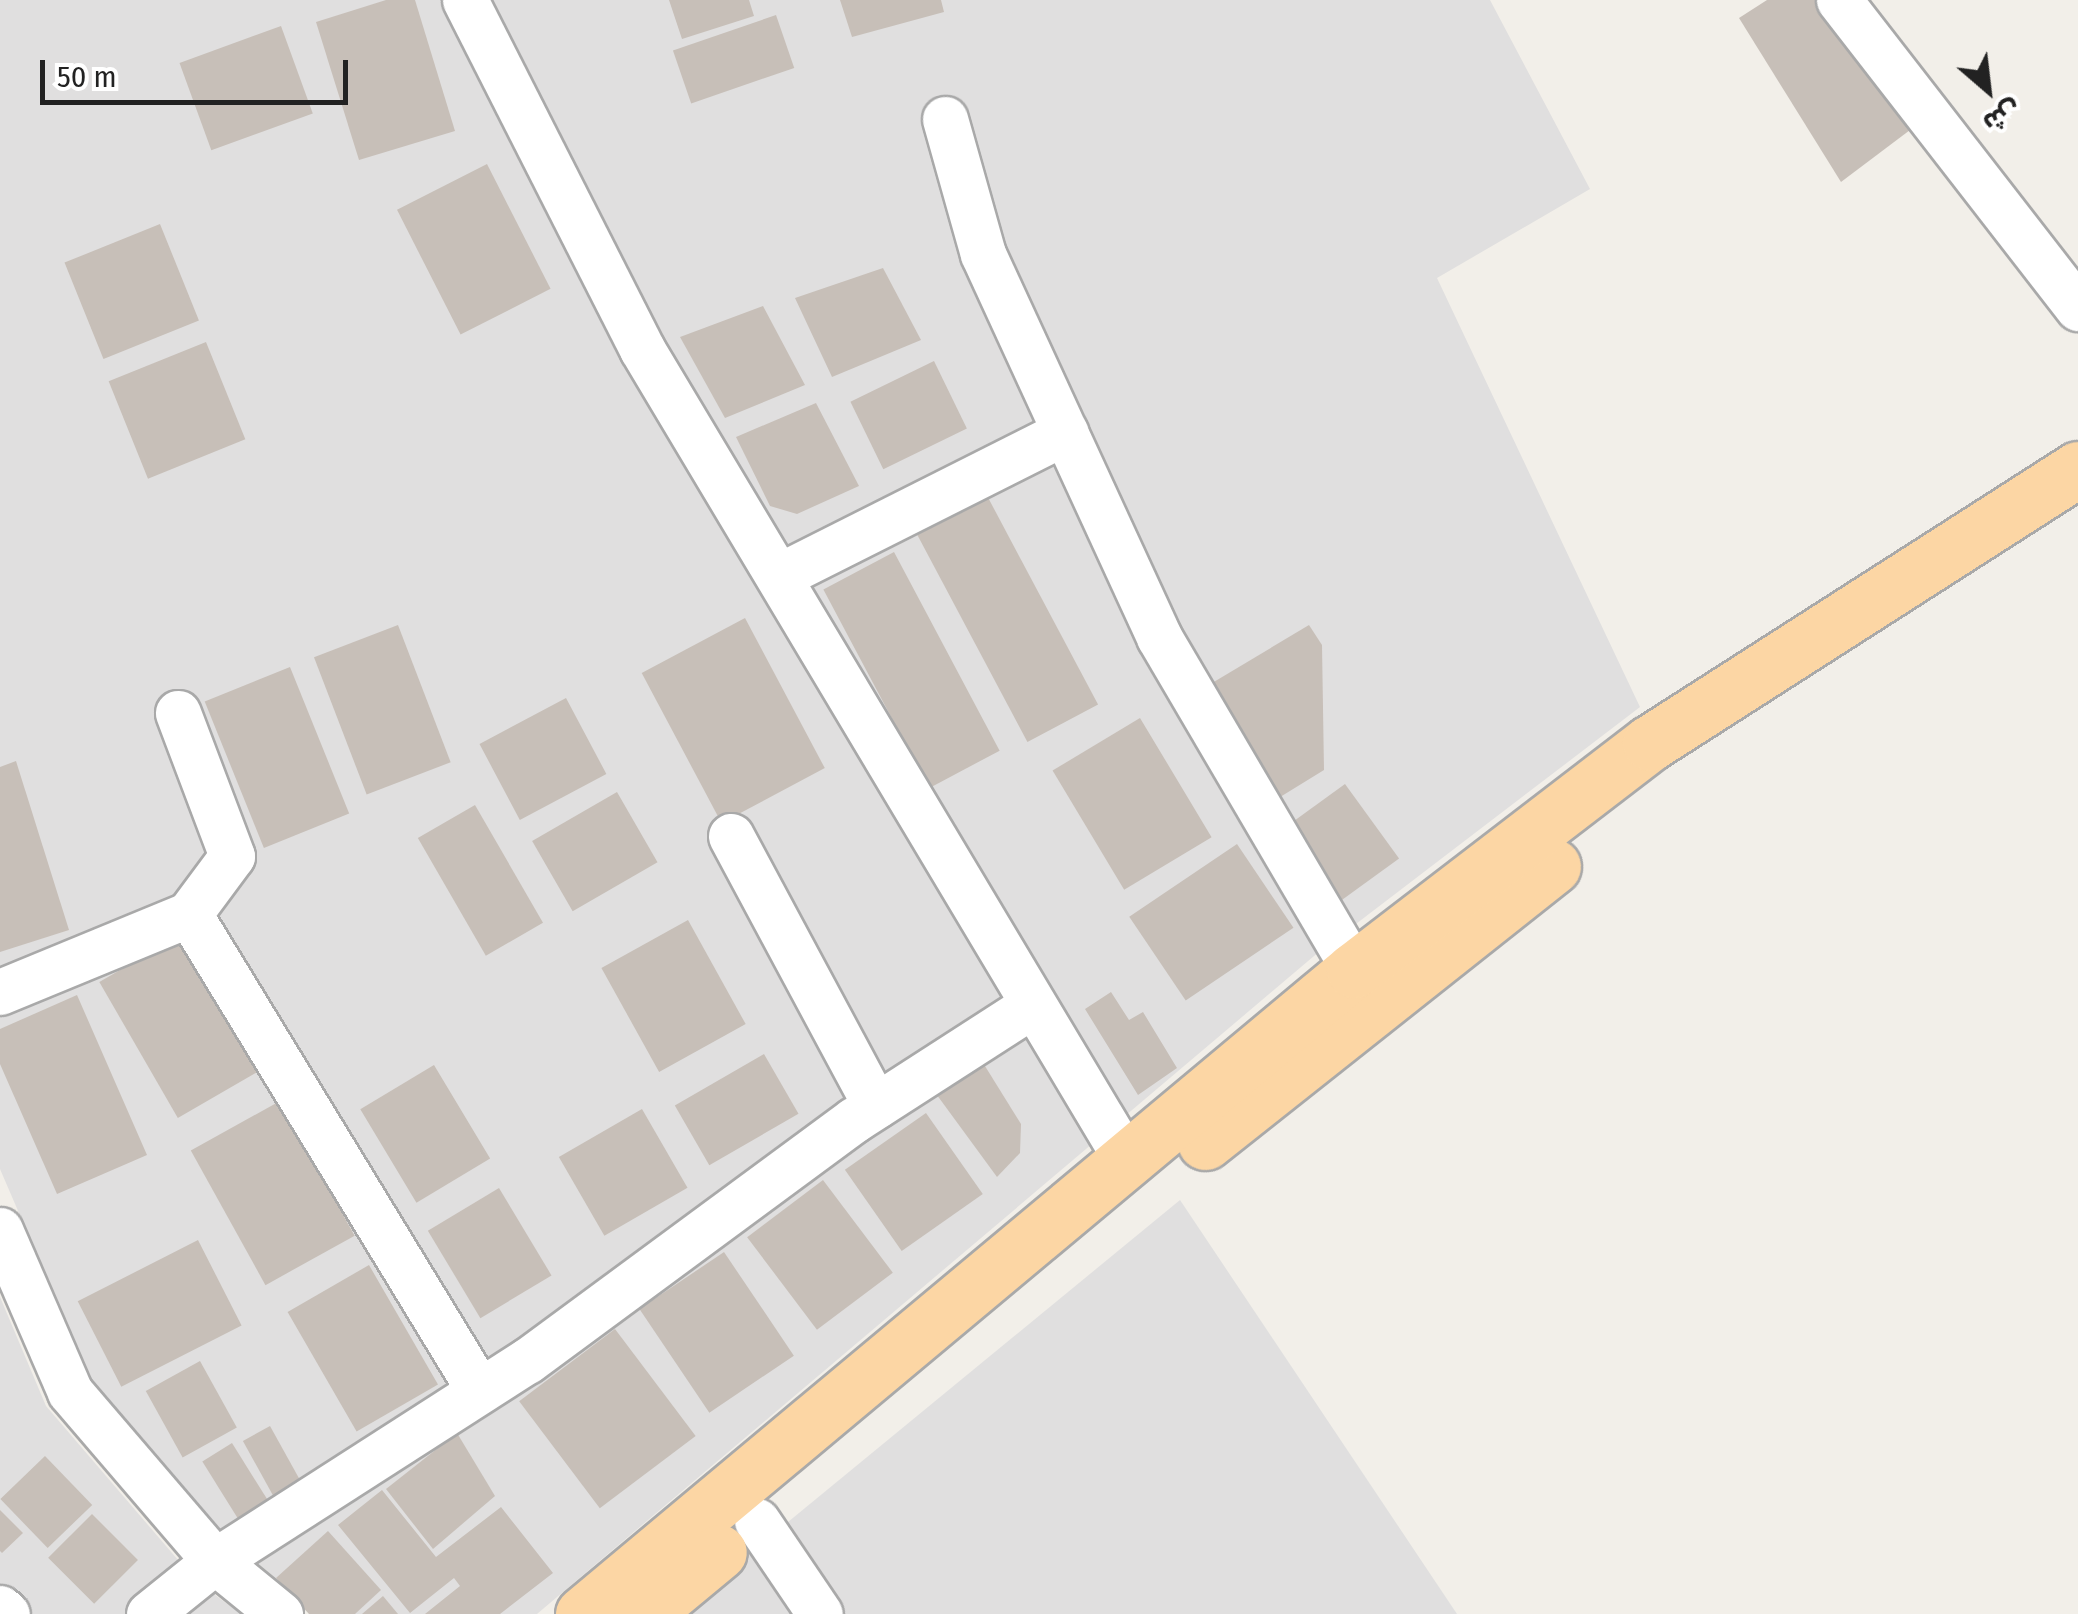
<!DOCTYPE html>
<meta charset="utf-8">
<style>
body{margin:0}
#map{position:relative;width:2078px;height:1614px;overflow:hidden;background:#f2efe9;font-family:"Fira Sans Condensed","Noto Sans Arabic",sans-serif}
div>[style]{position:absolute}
.residential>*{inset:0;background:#e0dfdf}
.building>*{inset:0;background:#c7bfb8;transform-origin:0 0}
.roads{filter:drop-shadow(2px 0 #a9a9a9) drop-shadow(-2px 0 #a9a9a9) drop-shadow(0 2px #a9a9a9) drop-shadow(0 -2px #a9a9a9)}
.street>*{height:45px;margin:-22.5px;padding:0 22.5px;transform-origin:22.5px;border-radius:22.5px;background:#fff}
.primary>*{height:55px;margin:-27.5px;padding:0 27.5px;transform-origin:27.5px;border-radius:27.5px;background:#fcd6a4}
span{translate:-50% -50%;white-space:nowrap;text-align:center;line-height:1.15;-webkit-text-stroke:9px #fff;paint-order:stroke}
.north{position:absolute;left:1938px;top:40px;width:100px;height:100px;-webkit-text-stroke:8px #fff;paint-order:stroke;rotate:152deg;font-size:28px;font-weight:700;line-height:40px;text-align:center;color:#222}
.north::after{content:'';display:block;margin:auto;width:35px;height:45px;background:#222;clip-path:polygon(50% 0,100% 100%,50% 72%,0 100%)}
.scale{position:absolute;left:40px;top:60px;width:308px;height:45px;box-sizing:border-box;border:5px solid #222;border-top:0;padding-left:12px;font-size:30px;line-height:35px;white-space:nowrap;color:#222;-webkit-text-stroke:8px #fff;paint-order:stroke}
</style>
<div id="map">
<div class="residential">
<div style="clip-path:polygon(0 0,1490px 0,1590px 189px,1437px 278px,1640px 707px,1314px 956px,537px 1614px,321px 1614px,232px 1543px,99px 1399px,0 1169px)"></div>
<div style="clip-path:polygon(1180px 1200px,1457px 1614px,676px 1614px)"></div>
<div style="clip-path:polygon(0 1297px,46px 1406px,196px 1581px,241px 1614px,0 1614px)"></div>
</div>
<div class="building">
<div style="clip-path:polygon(386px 0,415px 0,455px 131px,359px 160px,316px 22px)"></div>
<div style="clip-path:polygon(669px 0,749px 0,754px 16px,682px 39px)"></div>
<div style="clip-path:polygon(840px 0,941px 0,944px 12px,852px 37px)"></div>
<div style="clip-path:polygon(1767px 0,1821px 0,1918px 124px,1841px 182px,1739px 18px)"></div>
<div style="left:776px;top:15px;width:56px;height:109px;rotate:71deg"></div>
<div style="left:281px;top:26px;width:93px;height:108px;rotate:70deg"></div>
<div style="left:487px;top:164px;width:140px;height:101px;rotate:63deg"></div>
<div style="left:160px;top:224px;width:104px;height:103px;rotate:68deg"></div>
<div style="clip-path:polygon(883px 268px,921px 340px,832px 377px,795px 298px)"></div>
<div style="clip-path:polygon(763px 306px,805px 385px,725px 418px,680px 337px)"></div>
<div style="left:206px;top:342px;width:105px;height:105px;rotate:68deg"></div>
<div style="left:934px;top:361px;width:75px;height:93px;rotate:64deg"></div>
<div style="clip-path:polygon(816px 403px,859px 486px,797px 514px,770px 506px,736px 437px)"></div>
<div style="left:984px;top:490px;width:243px;height:80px;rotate:62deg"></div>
<div style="left:894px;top:552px;width:225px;height:80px;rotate:62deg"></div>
<div style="left:745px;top:618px;width:170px;height:117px;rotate:62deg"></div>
<div style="left:398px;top:625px;width:147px;height:90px;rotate:69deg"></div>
<div style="clip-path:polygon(1309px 625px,1322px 645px,1324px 770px,1267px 805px,1197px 692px)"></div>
<div style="left:290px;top:667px;width:158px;height:92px;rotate:68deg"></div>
<div style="left:566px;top:698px;width:86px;height:98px;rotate:62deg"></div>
<div style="left:1140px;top:718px;width:139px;height:102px;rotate:59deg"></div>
<div style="clip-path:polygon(16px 761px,69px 930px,0 952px,0 767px)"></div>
<div style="left:1345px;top:784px;width:92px;height:75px;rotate:54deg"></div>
<div style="left:617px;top:792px;width:81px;height:98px;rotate:60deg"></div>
<div style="left:475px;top:805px;width:136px;height:66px;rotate:60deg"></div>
<div style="left:1237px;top:844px;width:101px;height:130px;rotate:56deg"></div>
<div style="left:688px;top:920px;width:119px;height:99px;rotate:61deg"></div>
<div style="left:179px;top:936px;width:157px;height:92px;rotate:60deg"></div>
<div style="clip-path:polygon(1111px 992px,1129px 1020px,1143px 1012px,1177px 1068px,1138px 1095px,1085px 1009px)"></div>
<div style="clip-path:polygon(77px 995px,147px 1155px,57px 1194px,0 1064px,0 1029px)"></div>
<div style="left:764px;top:1054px;width:69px;height:103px;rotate:60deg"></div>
<div style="clip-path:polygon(980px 1058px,1021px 1124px,1020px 1153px,997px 1177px,934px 1091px)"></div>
<div style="left:434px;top:1065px;width:109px;height:86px;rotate:59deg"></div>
<div style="left:280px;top:1101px;width:154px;height:102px;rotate:61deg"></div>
<div style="left:642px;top:1109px;width:91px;height:96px;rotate:60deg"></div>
<div style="left:926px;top:1113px;width:99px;height:99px;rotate:55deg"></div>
<div style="left:823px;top:1180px;width:116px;height:95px;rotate:53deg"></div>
<div style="left:499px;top:1188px;width:102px;height:83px;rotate:59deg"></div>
<div style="left:198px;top:1240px;width:96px;height:135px;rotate:63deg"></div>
<div style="left:724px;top:1252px;width:125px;height:102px;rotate:56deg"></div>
<div style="left:369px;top:1265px;width:138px;height:94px;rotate:60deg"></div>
<div style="left:615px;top:1329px;width:134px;height:120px;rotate:53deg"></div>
<div style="left:200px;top:1361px;width:76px;height:62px;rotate:61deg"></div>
<div style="left:270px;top:1426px;width:71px;height:31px;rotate:61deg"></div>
<div style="clip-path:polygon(457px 1433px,495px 1496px,433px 1549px,386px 1489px)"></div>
<div style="left:232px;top:1443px;width:70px;height:35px;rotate:58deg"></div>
<div style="left:45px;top:1456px;width:68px;height:62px;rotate:46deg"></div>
<div style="clip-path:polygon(382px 1490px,436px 1557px,501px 1507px,553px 1573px,500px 1614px,425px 1614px,460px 1586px,454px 1578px,410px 1613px,338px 1525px)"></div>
<div style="clip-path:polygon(0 1510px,23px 1533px,2px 1553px,0 1551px)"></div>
<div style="left:92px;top:1514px;width:65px;height:62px;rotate:45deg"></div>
<div style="clip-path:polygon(328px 1531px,381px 1590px,355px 1614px,309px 1614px,276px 1578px)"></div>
<div style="clip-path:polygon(383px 1596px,398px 1614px,362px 1614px)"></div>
</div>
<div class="roads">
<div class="street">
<div style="left:465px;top:0;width:391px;rotate:63.1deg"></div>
<div style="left:642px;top:349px;width:944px;rotate:59.14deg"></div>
<div style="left:1839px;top:0;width:390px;rotate:52.2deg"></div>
<div style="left:945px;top:119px;width:140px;rotate:74.3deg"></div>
<div style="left:983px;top:254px;width:422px;rotate:65.3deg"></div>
<div style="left:1159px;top:637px;width:386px;rotate:59.6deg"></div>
<div style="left:783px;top:574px;width:316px;rotate:-26.7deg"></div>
<div style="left:731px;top:836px;width:306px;rotate:61.8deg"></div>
<div style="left:189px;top:914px;width:557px;rotate:58.65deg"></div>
<div style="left:0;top:992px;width:204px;rotate:-22.4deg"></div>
<div style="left:189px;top:914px;width:72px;rotate:-53.4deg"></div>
<div style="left:232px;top:856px;width:153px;rotate:-110.7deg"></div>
<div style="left:0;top:1230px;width:176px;rotate:66.6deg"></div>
<div style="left:70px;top:1392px;width:223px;rotate:49.4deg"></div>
<div style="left:215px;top:1561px;width:84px;rotate:39.2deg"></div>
<div style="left:757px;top:1521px;width:112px;rotate:55.9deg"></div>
<div style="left:0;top:1608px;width:9px;rotate:41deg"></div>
<div style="left:149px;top:1614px;width:85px;rotate:-38.8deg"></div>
<div style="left:215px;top:1561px;width:371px;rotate:-32.7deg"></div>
<div style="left:527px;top:1361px;width:406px;rotate:-36.4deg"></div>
<div style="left:854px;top:1120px;width:211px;rotate:-32.8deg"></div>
</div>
<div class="primary">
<div style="left:1205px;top:1142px;width:444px;rotate:-38.4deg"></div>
<div style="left:583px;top:1614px;width:1005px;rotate:-39.87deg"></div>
<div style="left:1354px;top:970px;width:373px;rotate:-37.5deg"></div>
<div style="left:1650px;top:743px;width:508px;rotate:-32.63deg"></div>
<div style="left:644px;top:1614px;width:97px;rotate:-39.6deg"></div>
</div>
</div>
<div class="north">ش</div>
<div class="scale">50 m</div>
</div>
